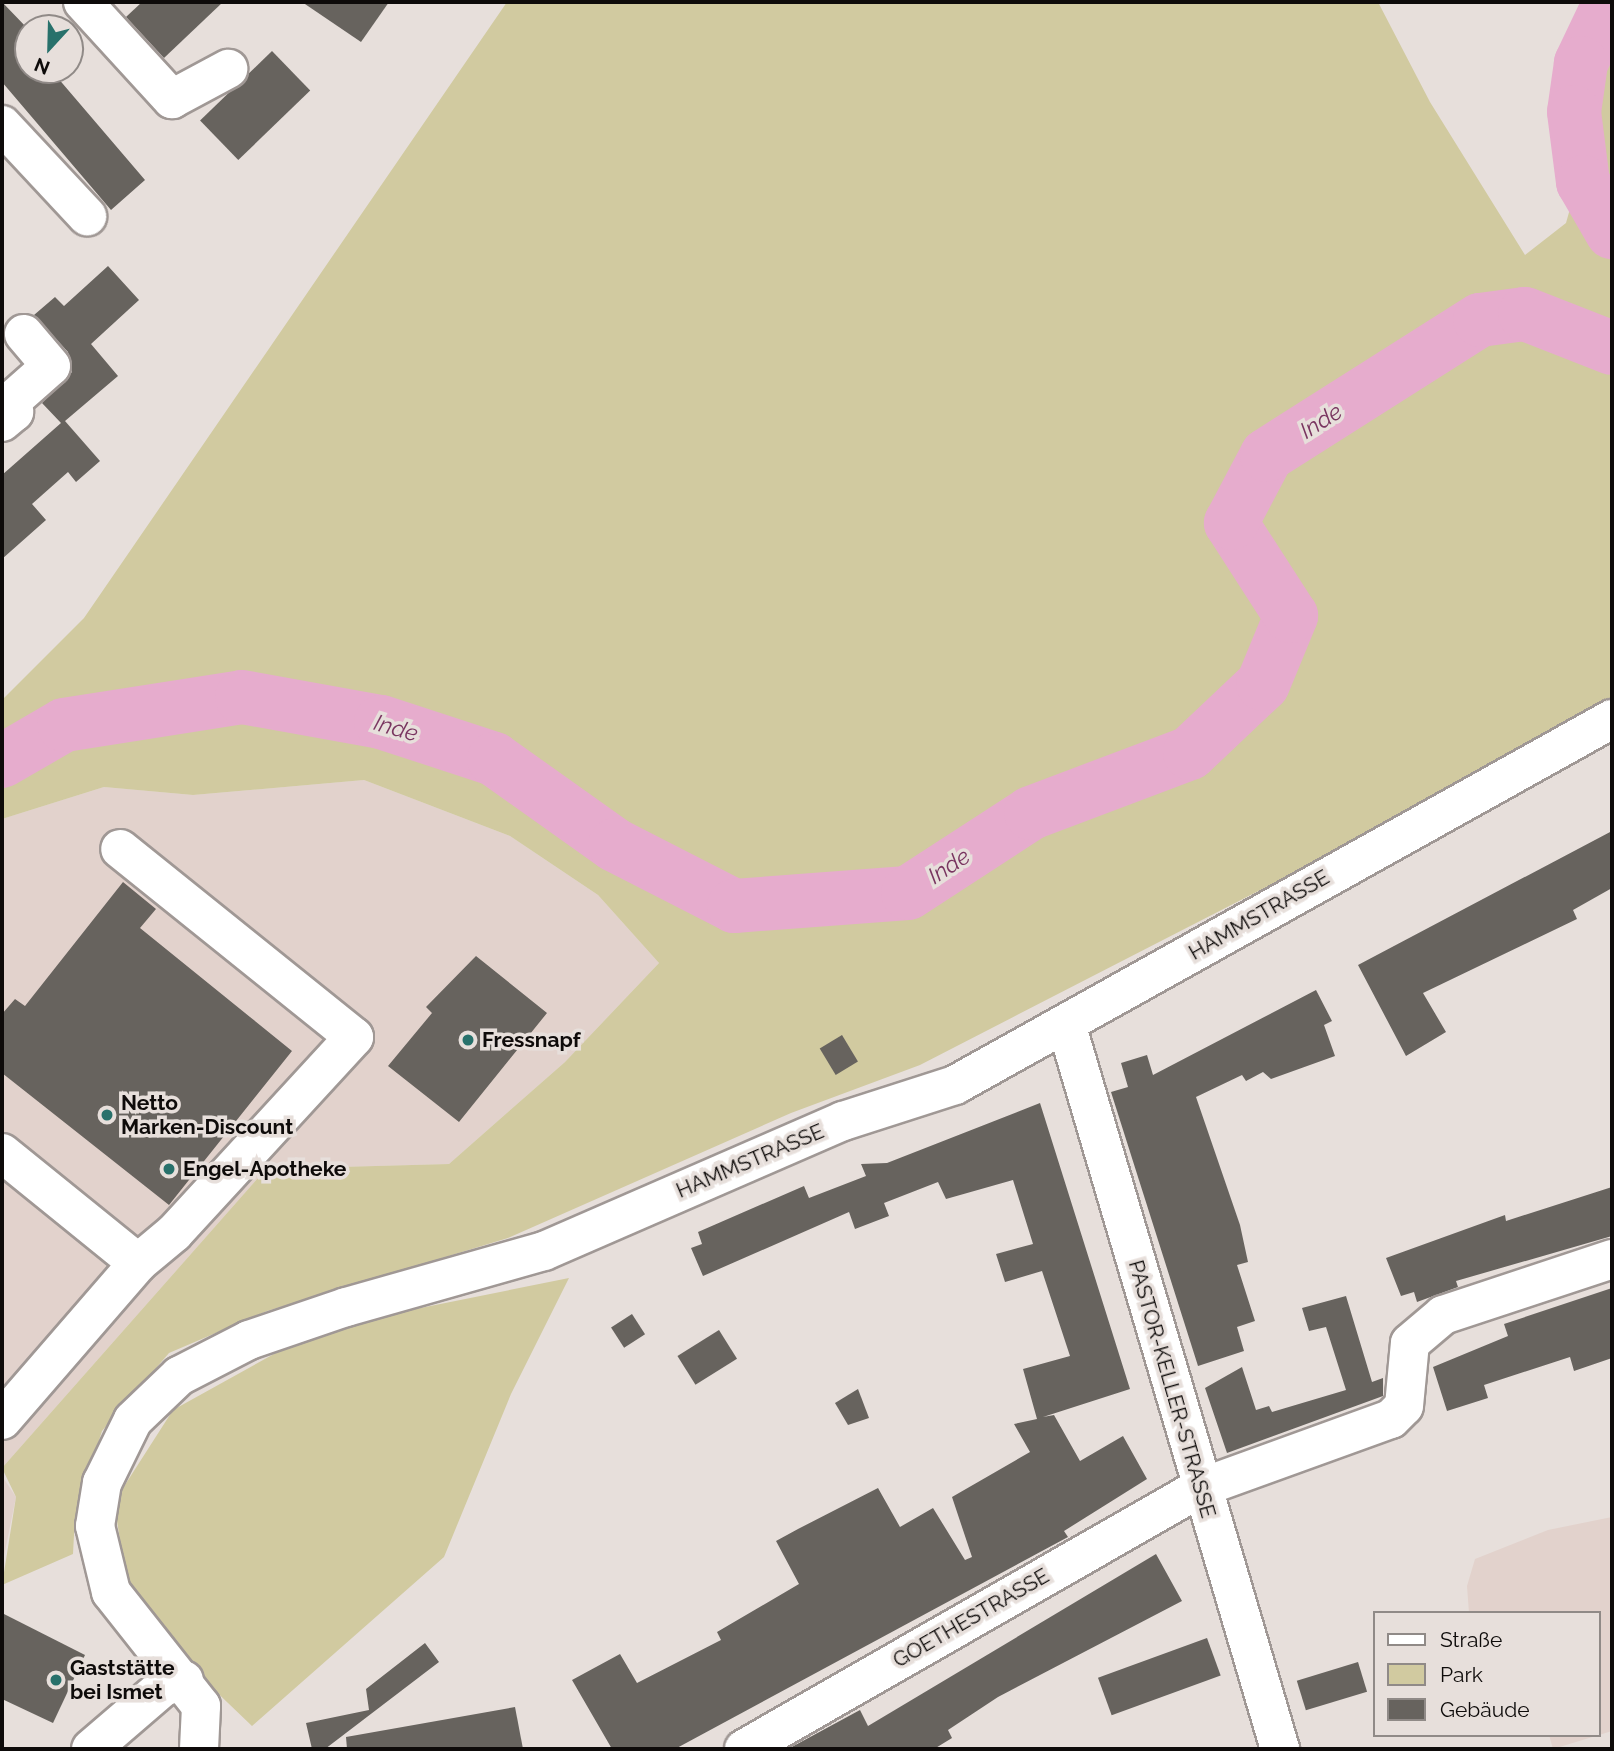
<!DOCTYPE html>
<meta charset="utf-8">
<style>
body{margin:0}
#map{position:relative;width:1614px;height:1751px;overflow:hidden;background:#e7dfdb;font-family:Raleway,sans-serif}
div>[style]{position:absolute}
.built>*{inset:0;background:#e2d2cc}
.green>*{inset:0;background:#d1caa0}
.river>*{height:54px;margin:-27px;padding:0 27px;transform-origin:27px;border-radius:27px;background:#e6accd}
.building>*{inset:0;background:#67635e;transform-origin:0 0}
.roads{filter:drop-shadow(2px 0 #a09895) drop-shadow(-2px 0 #a09895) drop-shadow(0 2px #a09895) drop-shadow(0 -2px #a09895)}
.minor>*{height:38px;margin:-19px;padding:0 19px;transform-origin:19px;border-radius:19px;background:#fff}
.dots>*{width:19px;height:19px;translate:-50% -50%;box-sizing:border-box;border:4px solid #e7dfdb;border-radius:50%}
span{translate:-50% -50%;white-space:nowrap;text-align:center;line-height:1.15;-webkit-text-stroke:7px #e7dfdb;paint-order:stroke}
.street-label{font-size:21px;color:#0e0b0a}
.poi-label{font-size:21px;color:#0e0b0a;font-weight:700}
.left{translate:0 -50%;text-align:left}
.water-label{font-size:23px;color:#793560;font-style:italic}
.frame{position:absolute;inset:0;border:4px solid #0e0b0a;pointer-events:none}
.legend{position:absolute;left:1373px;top:1611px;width:228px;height:126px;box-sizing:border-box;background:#e7dfdb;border:2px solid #908a87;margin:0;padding:9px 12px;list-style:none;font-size:21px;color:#0e0b0a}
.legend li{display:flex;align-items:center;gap:14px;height:35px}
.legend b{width:35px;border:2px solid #908a87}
.north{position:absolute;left:14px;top:14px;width:70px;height:70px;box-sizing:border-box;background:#e7dfdb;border:2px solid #908a87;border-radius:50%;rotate:202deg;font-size:19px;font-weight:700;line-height:28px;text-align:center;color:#0e0b0a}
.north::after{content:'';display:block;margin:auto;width:24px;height:32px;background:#28716b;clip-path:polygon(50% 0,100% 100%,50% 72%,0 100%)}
</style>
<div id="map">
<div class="built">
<div style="clip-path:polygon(364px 780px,510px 836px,598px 895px,659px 963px,565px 1062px,449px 1164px,266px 1169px,2px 1468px,2px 819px,104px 787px,193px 795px)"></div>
<div style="clip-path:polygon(2px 1476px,16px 1497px,2px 1566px)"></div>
<div style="clip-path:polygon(1612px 1517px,1612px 1731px,1553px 1749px,1549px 1735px,1598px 1735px,1598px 1613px,1469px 1613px,1467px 1586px,1475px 1559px,1548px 1530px)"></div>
</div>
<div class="green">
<div style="clip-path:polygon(507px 2px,1378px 2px,1430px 102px,1525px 255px,1566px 223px,1575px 191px,1593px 189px,1586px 138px,1591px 67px,1612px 17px,1612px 709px,920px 1065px,791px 1113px,508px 1238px,267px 1311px,169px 1353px,102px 1431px,75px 1516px,73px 1554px,2px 1585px,16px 1497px,2px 1468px,266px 1169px,449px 1164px,565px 1062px,659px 963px,598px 895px,510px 836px,364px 780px,193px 795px,104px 787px,2px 819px,2px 700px,84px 618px)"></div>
<div style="clip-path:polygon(569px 1278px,511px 1394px,444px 1557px,252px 1726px,131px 1610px,114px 1502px,173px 1410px,321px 1328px)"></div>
</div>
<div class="river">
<div style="left:1610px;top:2px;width:68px;rotate:115.4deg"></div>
<div style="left:1581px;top:63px;width:49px;rotate:98.1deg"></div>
<div style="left:1574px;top:112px;width:71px;rotate:82.7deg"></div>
<div style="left:1583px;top:182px;width:58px;rotate:59.9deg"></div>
<div style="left:2px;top:761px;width:72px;rotate:-30.1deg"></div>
<div style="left:64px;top:725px;width:180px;rotate:-8.9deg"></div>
<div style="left:242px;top:697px;width:141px;rotate:10.2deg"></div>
<div style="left:381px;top:722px;width:119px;rotate:18.1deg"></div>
<div style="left:494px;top:759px;width:148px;rotate:35.4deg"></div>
<div style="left:615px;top:845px;width:134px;rotate:27.1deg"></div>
<div style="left:734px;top:906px;width:174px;rotate:-4.3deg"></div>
<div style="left:908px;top:893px;width:147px;rotate:-33deg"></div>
<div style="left:1031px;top:813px;width:170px;rotate:-20.7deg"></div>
<div style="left:1190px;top:753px;width:100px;rotate:-43.4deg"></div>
<div style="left:1263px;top:684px;width:74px;rotate:-67.6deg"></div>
<div style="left:1291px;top:616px;width:111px;rotate:-122.8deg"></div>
<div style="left:1231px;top:523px;width:77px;rotate:-62.1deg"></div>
<div style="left:1267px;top:455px;width:252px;rotate:-32.4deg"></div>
<div style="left:1480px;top:320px;width:45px;rotate:-7.6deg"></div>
<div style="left:1525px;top:314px;width:93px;rotate:21.3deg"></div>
</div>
<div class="building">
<div style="clip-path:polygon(2px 2px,28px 29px,28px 70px,51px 70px,145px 180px,111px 210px,2px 82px)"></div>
<div style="clip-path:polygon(142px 2px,223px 2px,164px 58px,126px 17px)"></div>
<div style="clip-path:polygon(302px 2px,389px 2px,361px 42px)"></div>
<div style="left:272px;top:51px;width:55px;height:100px;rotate:46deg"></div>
<div style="clip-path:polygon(108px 266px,139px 300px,91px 344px,118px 376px,65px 421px,100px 461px,76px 482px,68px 472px,32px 504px,46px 520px,2px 559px,2px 475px,61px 423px,42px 403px,72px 372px,68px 352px,34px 315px,55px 297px,64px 306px)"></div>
<div style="clip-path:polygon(1612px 831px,1612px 888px,1573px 910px,1577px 919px,1423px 993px,1446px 1032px,1406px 1056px,1358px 965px)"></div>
<div style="clip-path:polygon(123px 882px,156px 909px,140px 928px,292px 1051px,169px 1205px,2px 1073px,2px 1014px,15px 999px,25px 1006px)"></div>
<div style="clip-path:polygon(476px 956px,547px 1013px,459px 1122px,388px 1066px,432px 1013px,426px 1007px)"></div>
<div style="clip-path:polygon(1316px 990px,1332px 1021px,1324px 1025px,1335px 1056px,1271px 1079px,1263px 1072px,1246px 1081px,1242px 1075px,1196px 1097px,1240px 1225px,1248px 1262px,1237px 1265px,1255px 1321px,1237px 1327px,1244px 1351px,1198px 1366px,1111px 1092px,1128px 1087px,1121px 1063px,1147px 1055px,1153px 1075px)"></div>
<div style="left:842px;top:1035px;width:31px;height:26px;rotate:59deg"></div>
<div style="clip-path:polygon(1040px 1103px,1130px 1389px,1043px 1417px,1054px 1415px,1080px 1461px,1123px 1436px,1147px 1479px,1064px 1531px,1068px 1537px,675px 1749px,612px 1749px,572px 1680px,620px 1654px,637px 1683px,721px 1640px,717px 1632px,799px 1584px,776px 1541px,798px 1529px,878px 1488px,900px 1527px,933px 1508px,965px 1560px,972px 1557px,952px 1497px,1030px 1452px,1014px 1424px,1037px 1419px,1023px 1369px,1070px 1356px,1042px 1271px,1005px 1282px,996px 1254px,1033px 1244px,1013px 1180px,946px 1199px,938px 1182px,884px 1203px,889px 1216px,855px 1229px,849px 1212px,703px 1276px,691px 1248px,702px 1244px,698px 1232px,804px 1186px,809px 1198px,866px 1176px,861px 1164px,887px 1163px)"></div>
<div style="clip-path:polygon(1612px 1187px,1612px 1236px,1456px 1281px,1458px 1287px,1417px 1302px,1414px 1292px,1401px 1296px,1386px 1258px,1505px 1215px,1506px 1221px)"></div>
<div style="clip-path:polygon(1612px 1288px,1612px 1358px,1574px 1371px,1570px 1357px,1484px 1385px,1488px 1398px,1447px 1411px,1433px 1367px,1508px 1336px,1504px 1324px)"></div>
<div style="clip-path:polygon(1346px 1296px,1372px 1382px,1383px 1378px,1383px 1396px,1227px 1453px,1205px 1388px,1242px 1367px,1256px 1410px,1269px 1406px,1272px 1412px,1346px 1390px,1326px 1327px,1309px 1331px,1302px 1308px)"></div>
<div style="left:632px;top:1314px;width:24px;height:25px;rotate:57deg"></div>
<div style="left:719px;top:1330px;width:34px;height:49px;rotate:58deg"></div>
<div style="clip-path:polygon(858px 1389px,869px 1418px,848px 1425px,835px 1403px)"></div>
<div style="clip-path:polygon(1156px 1554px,1182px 1601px,998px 1697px,948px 1730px,952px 1738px,934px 1749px,788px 1749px,860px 1710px,868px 1726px)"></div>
<div style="clip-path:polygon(2px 1613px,85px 1655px,53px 1723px,2px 1699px)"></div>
<div style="left:1207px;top:1638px;width:40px;height:116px;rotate:70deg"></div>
<div style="clip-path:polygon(425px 1643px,439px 1662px,325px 1749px,312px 1749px,306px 1723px,369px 1710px,366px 1689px)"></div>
<div style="left:1358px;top:1662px;width:31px;height:64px;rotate:73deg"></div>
<div style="clip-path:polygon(515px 1707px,523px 1749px,347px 1749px,346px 1737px)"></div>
</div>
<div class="roads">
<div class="minor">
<div style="left:83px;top:2px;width:132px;rotate:47.5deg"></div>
<div style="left:172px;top:99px;width:64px;rotate:-28.2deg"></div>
<div style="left:2px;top:125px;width:125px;rotate:47deg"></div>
<div style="left:2px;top:422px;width:16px;rotate:-40deg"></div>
<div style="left:14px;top:412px;width:10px;rotate:-127deg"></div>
<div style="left:8px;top:404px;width:57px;rotate:-41.5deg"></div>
<div style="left:51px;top:366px;width:42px;rotate:-130.2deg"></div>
<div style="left:1067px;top:1027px;width:753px;rotate:73.56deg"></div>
<div style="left:2px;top:1153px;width:175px;rotate:39deg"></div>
<div style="left:2px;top:1420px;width:208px;rotate:-49.1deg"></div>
<div style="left:138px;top:1263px;width:47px;rotate:-39.8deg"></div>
<div style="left:174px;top:1233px;width:266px;rotate:-47.4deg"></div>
<div style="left:354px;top:1037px;width:300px;rotate:-141.2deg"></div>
<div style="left:91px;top:1749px;width:95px;rotate:-40.7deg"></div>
<div style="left:163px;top:1687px;width:22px;rotate:-18deg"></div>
<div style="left:199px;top:1749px;width:43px;rotate:-87.3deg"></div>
<div style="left:201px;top:1706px;width:145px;rotate:-128.3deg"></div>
<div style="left:111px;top:1592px;width:68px;rotate:-103.6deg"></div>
<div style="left:95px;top:1526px;width:44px;rotate:-80.8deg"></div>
<div style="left:102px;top:1483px;width:70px;rotate:-63.8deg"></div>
<div style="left:133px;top:1420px;width:64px;rotate:-43.7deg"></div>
<div style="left:179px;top:1376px;width:79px;rotate:-27.2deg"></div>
<div style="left:249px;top:1340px;width:102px;rotate:-18.8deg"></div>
<div style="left:346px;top:1307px;width:206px;rotate:-15.8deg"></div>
<div style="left:544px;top:1251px;width:326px;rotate:-23.5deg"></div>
<div style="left:843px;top:1121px;width:118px;rotate:-17.8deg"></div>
<div style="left:955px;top:1085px;width:752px;rotate:-29.12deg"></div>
<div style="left:744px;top:1749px;width:525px;rotate:-29.79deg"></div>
<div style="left:1200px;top:1488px;width:203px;rotate:-19.9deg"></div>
<div style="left:1391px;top:1419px;width:18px;rotate:-45deg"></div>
<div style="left:1404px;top:1406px;width:63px;rotate:-84.6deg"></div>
<div style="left:1410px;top:1343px;width:43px;rotate:-40.3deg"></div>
<div style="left:1443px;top:1315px;width:178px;rotate:-18.3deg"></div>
</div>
</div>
<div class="dots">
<div style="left:468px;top:1040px;background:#28716b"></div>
<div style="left:107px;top:1115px;background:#28716b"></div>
<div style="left:169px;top:1169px;background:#28716b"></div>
<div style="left:56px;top:1680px;background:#28716b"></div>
</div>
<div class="street-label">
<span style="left:1259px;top:915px;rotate:-30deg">HAMMSTRASSE</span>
<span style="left:750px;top:1161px;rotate:-23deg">HAMMSTRASSE</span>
<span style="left:1172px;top:1389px;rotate:74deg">PASTOR-KELLER-STRASSE</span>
<span style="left:971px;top:1618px;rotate:-30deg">GOETHESTRASSE</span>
</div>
<div class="poi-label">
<span class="left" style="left:482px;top:1040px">Fressnapf</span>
<span class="left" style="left:121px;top:1115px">Netto<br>Marken-Discount</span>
<span class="left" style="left:183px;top:1169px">Engel-Apotheke</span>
<span class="left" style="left:70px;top:1680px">Gaststätte<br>bei Ismet</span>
</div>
<div class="water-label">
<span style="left:1321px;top:421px;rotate:-32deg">Inde</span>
<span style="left:396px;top:728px;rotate:16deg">Inde</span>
<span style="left:949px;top:866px;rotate:-33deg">Inde</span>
</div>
<div class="frame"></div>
<ul class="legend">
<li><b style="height:9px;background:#fff"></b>Straße</li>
<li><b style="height:19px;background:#d1caa0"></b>Park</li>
<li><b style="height:19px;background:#67635e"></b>Gebäude</li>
</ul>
<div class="north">N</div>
</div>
